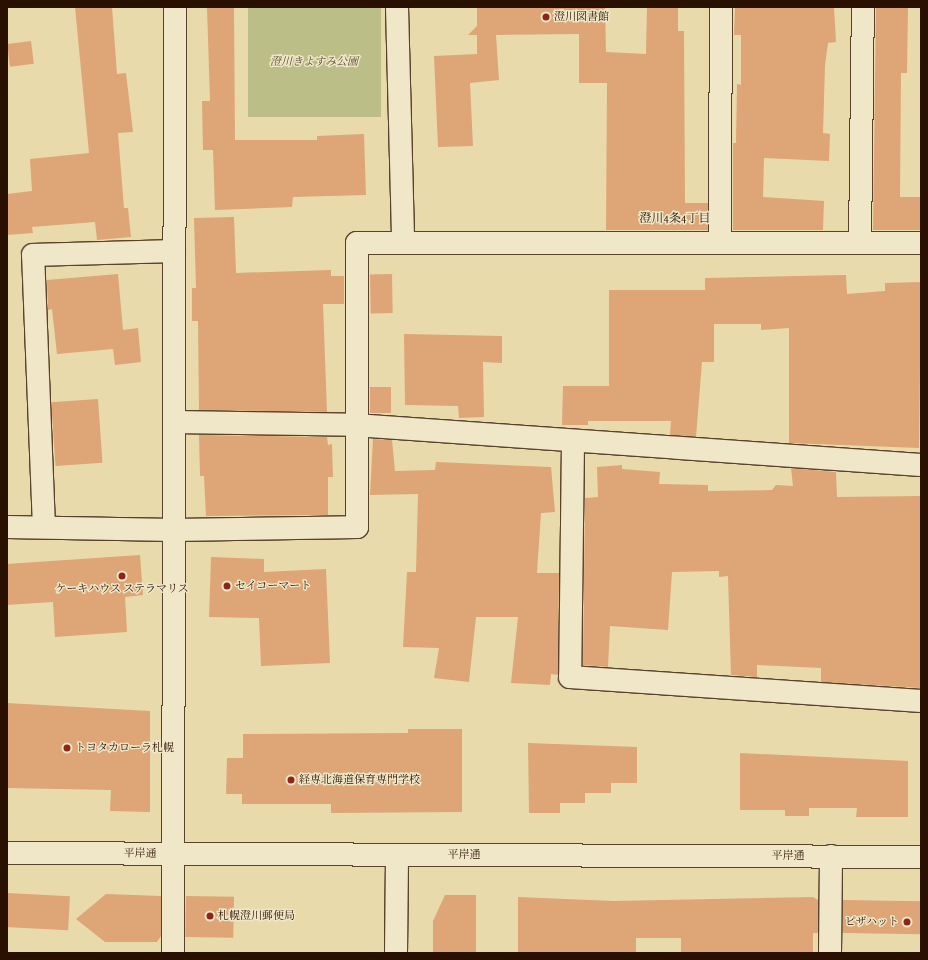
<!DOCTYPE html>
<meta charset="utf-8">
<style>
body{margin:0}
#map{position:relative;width:928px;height:960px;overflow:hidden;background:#e8daab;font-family:Alegreya,"Noto Serif JP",serif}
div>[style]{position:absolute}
.green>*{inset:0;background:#bbbe86;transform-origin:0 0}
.building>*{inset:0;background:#dea576;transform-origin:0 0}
.roads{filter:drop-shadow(1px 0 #59422c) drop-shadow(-1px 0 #59422c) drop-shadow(0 1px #59422c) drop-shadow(0 -1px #59422c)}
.minor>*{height:22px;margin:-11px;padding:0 11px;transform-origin:11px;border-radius:11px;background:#f0e7c8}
.tertiary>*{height:22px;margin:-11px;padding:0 11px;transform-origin:11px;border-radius:11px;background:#f0e7c8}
.dots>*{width:11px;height:11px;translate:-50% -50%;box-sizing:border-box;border:2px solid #f0e7c8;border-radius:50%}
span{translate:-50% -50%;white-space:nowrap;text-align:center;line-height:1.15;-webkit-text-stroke:3px #f0e7c8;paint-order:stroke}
.poi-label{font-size:11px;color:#291001}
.left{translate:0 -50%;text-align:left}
.right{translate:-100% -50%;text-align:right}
.park-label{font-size:11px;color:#5c4d30;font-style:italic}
.street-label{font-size:11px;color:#291001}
.neighbourhood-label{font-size:12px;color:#291001}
.frame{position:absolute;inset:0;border:8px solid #291001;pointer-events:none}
</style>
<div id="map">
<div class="green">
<div style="left:248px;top:7px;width:133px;height:110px"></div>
</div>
<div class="building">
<div style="clip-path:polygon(75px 7px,112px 7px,117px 74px,126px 73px,133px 132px,118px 133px,124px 208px,128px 208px,131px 237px,97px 240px,95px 222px,32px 227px,33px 233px,7px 235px,7px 194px,32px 191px,30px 159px,89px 153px)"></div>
<div style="clip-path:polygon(207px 7px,234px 7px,235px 140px,317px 140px,317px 136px,364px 134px,366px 195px,293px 197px,292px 207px,215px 210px,213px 150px,203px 150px,202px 101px,210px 101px)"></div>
<div style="clip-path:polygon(477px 7px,605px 7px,606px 52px,646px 54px,647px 7px,678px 7px,678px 31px,684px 31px,685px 203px,708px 203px,708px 230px,606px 230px,607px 83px,579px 83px,579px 34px,496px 35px,499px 80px,470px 83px,473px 146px,438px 147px,434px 56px,477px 54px,477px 35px,468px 35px,477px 26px)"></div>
<div style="clip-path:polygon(735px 7px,834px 7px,836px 42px,828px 43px,825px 65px,823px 133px,830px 134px,829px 161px,764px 158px,763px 197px,824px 201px,823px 230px,733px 230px,733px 143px,736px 143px,737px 84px,741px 85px,741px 35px,734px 35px)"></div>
<div style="clip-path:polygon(876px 7px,908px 7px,907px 73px,901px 73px,900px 197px,921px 197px,921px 230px,873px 230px)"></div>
<div style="left:31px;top:41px;width:23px;height:24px;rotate:83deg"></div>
<div style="clip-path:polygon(234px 217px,236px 273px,331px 270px,331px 276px,344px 276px,344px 304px,323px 304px,327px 412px,199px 410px,198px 321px,192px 321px,192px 288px,196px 288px,194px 218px)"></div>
<div style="clip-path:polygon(118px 274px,123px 330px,138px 328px,141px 362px,115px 365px,113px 349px,57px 354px,52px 309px,48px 310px,47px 280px)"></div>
<div style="left:392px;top:274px;width:39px;height:22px;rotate:89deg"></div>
<div style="clip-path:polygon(846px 275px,847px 294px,885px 291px,885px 283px,921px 282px,919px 448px,789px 443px,789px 328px,761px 330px,761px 324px,714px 324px,714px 362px,702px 362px,696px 437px,670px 435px,671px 421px,588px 421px,588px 425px,562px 425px,563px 386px,609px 386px,609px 290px,705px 290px,705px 278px)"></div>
<div style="clip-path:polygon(404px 334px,502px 336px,502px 363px,483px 362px,484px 417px,459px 418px,458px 406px,405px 405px)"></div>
<div style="left:370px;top:387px;width:21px;height:26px"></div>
<div style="left:98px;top:399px;width:64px;height:47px;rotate:86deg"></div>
<div style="clip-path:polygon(199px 435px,327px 437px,328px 445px,332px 444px,333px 477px,328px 477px,328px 515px,206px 516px,204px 476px,200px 476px)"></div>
<div style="clip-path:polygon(373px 439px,392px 440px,395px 471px,435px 470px,436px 462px,551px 467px,555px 512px,541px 513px,537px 573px,559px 573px,558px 675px,551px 674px,550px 685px,511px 683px,518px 617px,476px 617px,469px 682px,434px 678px,439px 648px,403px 647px,407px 572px,416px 572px,418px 494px,370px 495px)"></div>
<div style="clip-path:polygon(622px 465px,622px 469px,660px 472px,659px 484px,708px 485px,708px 491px,772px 490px,776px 485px,793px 486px,791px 468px,836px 472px,837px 497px,921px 496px,921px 688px,821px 682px,821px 668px,757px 665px,757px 677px,731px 675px,728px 576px,719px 577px,719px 571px,672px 572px,668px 630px,610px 626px,608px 667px,583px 665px,585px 498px,598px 497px,597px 467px)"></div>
<div style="clip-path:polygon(140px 555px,143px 595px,125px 597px,127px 632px,55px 637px,53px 602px,7px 605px,7px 564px)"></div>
<div style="clip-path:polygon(211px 557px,264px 559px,264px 572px,326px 569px,330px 663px,261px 666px,259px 618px,209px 617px)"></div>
<div style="clip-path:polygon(7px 703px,150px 711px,150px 812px,110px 811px,111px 790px,7px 788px)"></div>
<div style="clip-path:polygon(408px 729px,462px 729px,462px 812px,331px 813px,331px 804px,242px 804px,242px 794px,226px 794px,227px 758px,243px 758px,243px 734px,408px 733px)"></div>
<div style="clip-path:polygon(528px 743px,637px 747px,637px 783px,611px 783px,611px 793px,585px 793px,585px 803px,560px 803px,560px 813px,529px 813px)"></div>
<div style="clip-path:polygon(740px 753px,908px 761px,908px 817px,856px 817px,857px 808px,809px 808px,809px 816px,785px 816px,785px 810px,740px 810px)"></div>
<div style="left:7px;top:893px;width:63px;height:34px;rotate:3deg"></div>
<div style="clip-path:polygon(106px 894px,161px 896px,161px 936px,157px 942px,105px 942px,76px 919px)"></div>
<div style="clip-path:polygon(445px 895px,476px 895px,476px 953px,433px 953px,433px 921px)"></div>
<div style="left:186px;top:896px;width:48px;height:41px;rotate:1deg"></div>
<div style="clip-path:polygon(518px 897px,613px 901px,813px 897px,818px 900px,818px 933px,813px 933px,813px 953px,681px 953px,681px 938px,636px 938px,636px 953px,518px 953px)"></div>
<div style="left:843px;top:900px;width:78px;height:33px;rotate:1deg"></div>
</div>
<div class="roads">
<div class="minor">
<div style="left:397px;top:7px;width:234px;rotate:88.5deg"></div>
<div style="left:720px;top:242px;width:235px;rotate:-89.8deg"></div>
<div style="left:860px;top:243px;width:236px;rotate:-89.3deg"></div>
<div style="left:174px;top:422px;width:181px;rotate:0.9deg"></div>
<div style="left:355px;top:425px;width:567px;rotate:4.04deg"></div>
<div style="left:573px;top:442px;width:235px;rotate:90.7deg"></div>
<div style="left:570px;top:677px;width:352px;rotate:3.9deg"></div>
<div style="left:7px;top:527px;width:167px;rotate:1deg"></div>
<div style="left:174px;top:530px;width:183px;rotate:-0.9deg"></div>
<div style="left:357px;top:527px;width:284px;rotate:-90deg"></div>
<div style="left:357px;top:243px;width:564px"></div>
<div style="left:44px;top:527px;width:272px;rotate:-92.3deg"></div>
<div style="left:33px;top:255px;width:141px;rotate:-1.6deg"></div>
<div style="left:173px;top:953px;width:946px;rotate:-89.88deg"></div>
<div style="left:396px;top:953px;width:98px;rotate:-89.4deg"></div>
<div style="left:830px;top:953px;width:97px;rotate:-89.4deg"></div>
</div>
<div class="tertiary">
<div style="left:7px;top:853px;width:914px;rotate:0.25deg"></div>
</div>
</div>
<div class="dots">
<div style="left:546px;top:17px;background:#8f2418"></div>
<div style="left:122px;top:576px;background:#8f2418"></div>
<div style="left:227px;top:586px;background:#8f2418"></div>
<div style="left:67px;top:748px;background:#8f2418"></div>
<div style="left:291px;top:780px;background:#8f2418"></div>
<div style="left:210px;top:916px;background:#8f2418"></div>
<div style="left:907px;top:922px;background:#8f2418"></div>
</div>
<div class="poi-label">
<span class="left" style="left:554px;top:17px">澄川図書館</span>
<span class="left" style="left:235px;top:586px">セイコーマート</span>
<span style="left:122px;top:589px">ケーキハウス ステラマリス</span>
<span class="left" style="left:75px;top:748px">トヨタカローラ札幌</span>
<span class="left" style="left:299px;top:780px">経専北海道保育専門学校</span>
<span class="left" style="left:218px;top:916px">札幌澄川郵便局</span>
<span class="right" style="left:899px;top:922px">ピザハット</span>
</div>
<div class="park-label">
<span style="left:314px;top:62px">澄川きよすみ公園</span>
</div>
<div class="street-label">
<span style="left:140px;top:854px;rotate:1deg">平岸通</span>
<span style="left:464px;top:855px">平岸通</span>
<span style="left:788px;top:856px">平岸通</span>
</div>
<div class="neighbourhood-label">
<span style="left:675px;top:219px">澄川4条4丁目</span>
</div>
<div class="frame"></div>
</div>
